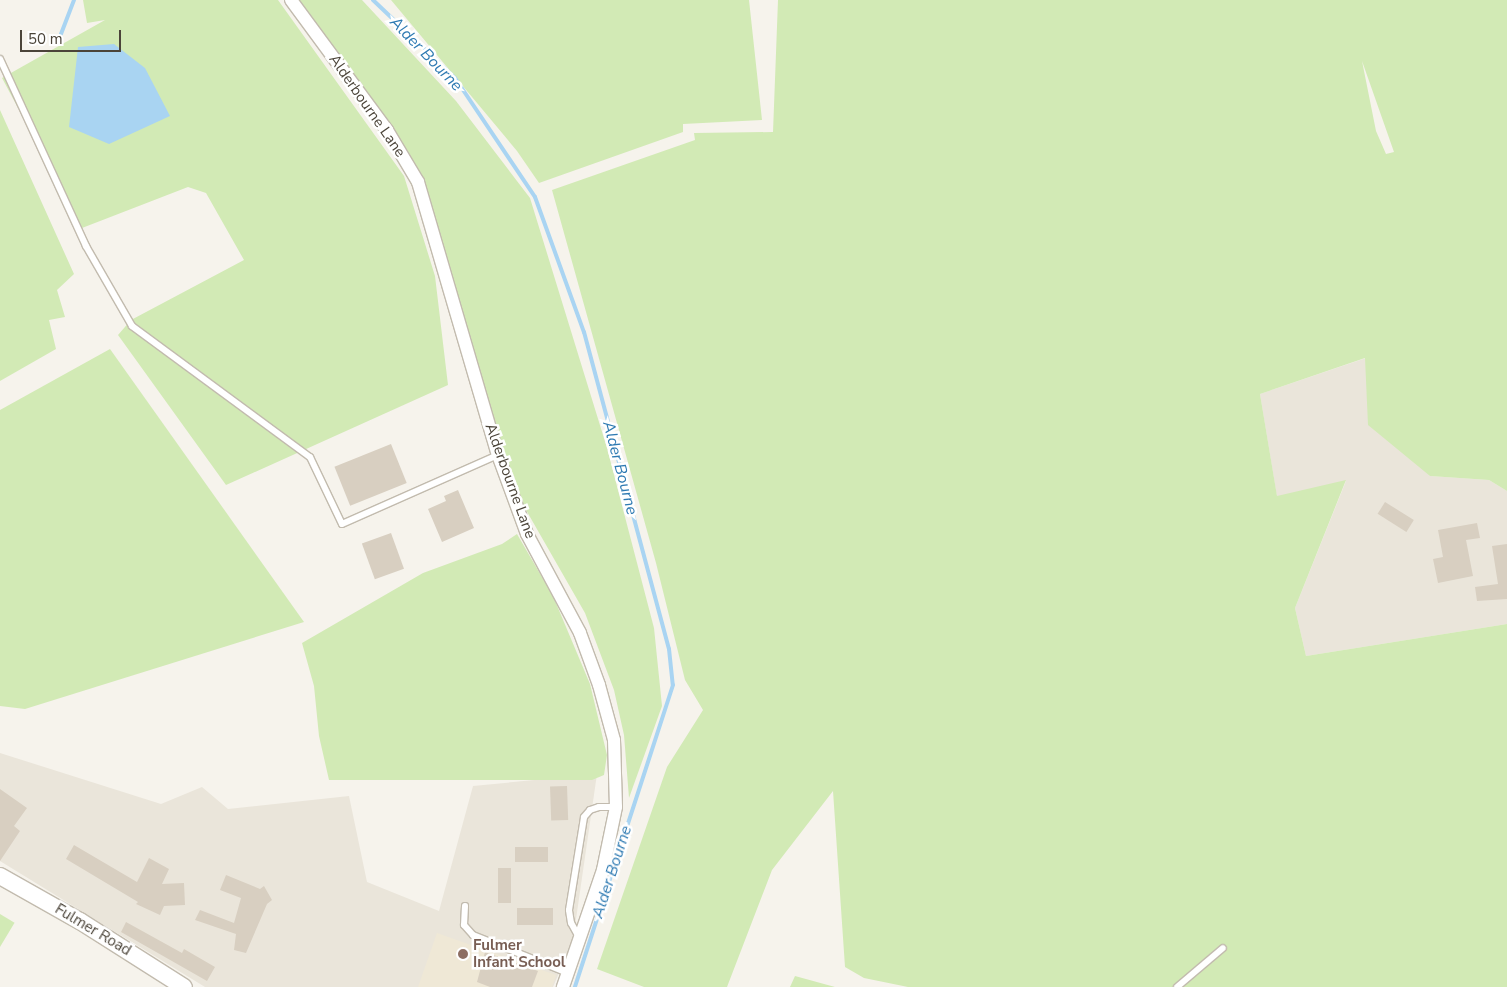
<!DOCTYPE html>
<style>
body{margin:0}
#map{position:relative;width:1507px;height:987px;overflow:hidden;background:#f6f3ec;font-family:"Nunito Sans",sans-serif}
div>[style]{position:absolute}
.residential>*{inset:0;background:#eae5da}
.education>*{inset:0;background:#efe8d6}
.green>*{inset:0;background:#d2eab5;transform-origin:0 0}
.water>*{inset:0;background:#a9d4f2}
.stream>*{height:4px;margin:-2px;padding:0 2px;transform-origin:2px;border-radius:2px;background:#a9d4f2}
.building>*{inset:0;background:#d8cfc1;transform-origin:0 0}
.roads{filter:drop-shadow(1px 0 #c2bbae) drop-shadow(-1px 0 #c2bbae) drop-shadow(0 1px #c2bbae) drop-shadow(0 -1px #c2bbae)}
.service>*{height:6px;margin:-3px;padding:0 3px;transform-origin:3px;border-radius:3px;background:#fff}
.minor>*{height:12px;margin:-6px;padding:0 6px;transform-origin:6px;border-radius:6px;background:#fff}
.tertiary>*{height:16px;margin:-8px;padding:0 8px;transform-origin:8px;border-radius:8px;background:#fff}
.dots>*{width:14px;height:14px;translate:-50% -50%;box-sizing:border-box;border:2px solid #fff;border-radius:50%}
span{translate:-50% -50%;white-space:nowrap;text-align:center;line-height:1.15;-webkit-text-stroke:5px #fff;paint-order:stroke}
.street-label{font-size:15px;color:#4b4439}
.education-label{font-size:15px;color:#785e54;font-weight:700}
.left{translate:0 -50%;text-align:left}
.water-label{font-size:16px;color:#2e7ab2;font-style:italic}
.scale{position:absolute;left:20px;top:30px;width:101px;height:22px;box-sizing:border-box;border:2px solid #4b4439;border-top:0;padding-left:6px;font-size:15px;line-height:18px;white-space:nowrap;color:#4b4439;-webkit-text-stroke:4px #fff;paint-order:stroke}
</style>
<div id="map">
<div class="residential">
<div style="clip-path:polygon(1366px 358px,1430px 476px,1489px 480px,1507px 491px,1507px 624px,1306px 656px,1295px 608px,1346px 481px,1277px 497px,1260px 394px)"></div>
<div style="clip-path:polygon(0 753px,161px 804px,202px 787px,228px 809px,349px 796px,367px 882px,439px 911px,473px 786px,597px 774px,573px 940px,553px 987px,205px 987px,0 861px)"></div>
</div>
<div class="education">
<div style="clip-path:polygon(437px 933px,556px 975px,552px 987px,418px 987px)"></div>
</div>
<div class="green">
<div style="clip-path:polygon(83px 0,278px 0,404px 176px,435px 276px,448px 385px,226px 485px,118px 335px,131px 320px,244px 260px,206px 193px,188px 187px,82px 228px,2px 78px,105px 20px,87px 23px)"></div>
<div style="clip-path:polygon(295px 0,362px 0,456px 101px,530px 198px,607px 448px,654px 628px,662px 706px,629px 798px,624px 735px,614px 690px,585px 613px,518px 496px,477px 376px,426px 196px)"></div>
<div style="clip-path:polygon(391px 0,749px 0,762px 120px,683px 124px,683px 132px,539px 183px,517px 151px)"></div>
<div style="clip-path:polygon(evenodd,778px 0,1507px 0,1507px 491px,1489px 480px,1430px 476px,1368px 425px,1365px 358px,1260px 394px,1277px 496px,1346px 480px,1295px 608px,1306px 656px,1507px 624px,1507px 987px,908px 987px,864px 978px,845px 967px,833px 791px,772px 870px,727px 987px,644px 987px,597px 969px,667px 767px,703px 710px,685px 680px,656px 563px,552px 190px,695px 140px,694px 133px,773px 132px,778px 0,1362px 61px,1394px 152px,1386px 154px,1376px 131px,1362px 61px)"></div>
<div style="clip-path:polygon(0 110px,74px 274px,57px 290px,65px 317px,49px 320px,56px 349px,0 381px)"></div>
<div style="clip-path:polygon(110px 349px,304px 622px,25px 709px,0 706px,0 410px)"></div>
<div style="clip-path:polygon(517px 534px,553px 596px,590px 684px,607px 755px,604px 775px,592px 780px,329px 780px,319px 736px,314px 686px,302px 643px,423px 573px,502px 544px)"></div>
<div style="left:0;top:914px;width:17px;height:73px;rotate:31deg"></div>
<div style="clip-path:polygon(795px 976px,835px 987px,790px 987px)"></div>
</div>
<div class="water">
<div style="clip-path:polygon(114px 44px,145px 68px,170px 116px,109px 144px,69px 127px,78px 47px)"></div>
</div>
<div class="stream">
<div style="left:373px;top:0;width:113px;rotate:43.6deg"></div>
<div style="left:455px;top:78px;width:143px;rotate:56.1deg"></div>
<div style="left:535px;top:197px;width:144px;rotate:70.1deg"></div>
<div style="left:584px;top:332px;width:328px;rotate:75deg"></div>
<div style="left:669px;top:649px;width:36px;rotate:84deg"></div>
<div style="left:673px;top:685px;width:318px;rotate:108deg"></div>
<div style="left:61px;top:34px;width:36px;rotate:-69deg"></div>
</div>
<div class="building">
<div style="left:391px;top:444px;width:42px;height:61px;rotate:68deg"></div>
<div style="clip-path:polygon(458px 490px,474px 528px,442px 542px,428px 509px,446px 501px,444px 496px)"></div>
<div style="left:1385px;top:502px;width:34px;height:14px;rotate:32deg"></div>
<div style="clip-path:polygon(1477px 523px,1480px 538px,1466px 540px,1473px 576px,1438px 583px,1433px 559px,1443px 557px,1438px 530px)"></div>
<div style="left:391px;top:533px;width:38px;height:31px;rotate:70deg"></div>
<div style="clip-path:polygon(1507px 544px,1507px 599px,1477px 601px,1475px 587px,1498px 584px,1492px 546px)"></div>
<div style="left:567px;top:786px;width:34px;height:17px;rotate:88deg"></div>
<div style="clip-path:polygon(0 789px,27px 808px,14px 826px,20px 831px,0 861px)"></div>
<div style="clip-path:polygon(74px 845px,137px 882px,149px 858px,169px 869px,162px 884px,184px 883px,185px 905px,164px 906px,160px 915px,136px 904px,138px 902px,66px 859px)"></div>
<div style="left:515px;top:847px;width:33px;height:15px"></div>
<div style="left:498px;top:868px;width:13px;height:35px"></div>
<div style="clip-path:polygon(226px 875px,260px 889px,264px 886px,272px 900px,267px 904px,246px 953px,234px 950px,236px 934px,195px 920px,200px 910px,234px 923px,241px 898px,220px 890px)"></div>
<div style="left:553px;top:908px;width:17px;height:36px;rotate:90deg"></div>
<div style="clip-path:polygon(126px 922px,182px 953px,184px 949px,215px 967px,207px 981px,121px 932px)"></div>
<div style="clip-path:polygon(485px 952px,538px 971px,532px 987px,490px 987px,477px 982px)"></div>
</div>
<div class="roads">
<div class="service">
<div style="left:0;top:59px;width:206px;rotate:65.3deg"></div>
<div style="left:86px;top:246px;width:92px;rotate:60.1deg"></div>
<div style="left:132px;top:326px;width:221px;rotate:36.4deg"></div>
<div style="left:310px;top:457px;width:74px;rotate:64.5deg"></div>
<div style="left:342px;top:524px;width:171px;rotate:-23.9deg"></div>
<div style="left:465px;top:906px;width:19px;rotate:93deg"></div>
<div style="left:464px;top:925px;width:13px;rotate:48deg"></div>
<div style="left:473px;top:935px;width:102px;rotate:21.8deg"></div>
<div style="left:580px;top:939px;width:18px;rotate:-119deg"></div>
<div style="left:571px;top:923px;width:13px;rotate:-99deg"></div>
<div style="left:569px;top:910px;width:94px;rotate:-80.8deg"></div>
<div style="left:584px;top:817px;width:9px;rotate:-49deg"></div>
<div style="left:590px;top:810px;width:9px;rotate:-18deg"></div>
<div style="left:599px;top:807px;width:17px"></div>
<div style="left:1177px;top:987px;width:60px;rotate:-40.3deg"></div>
</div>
<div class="minor">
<div style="left:291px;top:0;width:162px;rotate:53.6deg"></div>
<div style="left:387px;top:130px;width:61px;rotate:59.2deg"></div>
<div style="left:418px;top:182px;width:284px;rotate:73.7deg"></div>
<div style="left:498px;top:455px;width:84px;rotate:69.8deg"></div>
<div style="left:527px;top:534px;width:112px;rotate:61.8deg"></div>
<div style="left:580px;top:633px;width:55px;rotate:69.9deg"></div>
<div style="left:599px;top:685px;width:57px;rotate:74.7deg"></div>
<div style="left:614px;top:740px;width:67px;rotate:88.3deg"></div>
<div style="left:616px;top:807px;width:64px;rotate:101.7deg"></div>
<div style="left:603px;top:870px;width:124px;rotate:108.9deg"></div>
</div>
<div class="tertiary">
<div style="left:0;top:876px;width:92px;rotate:29.4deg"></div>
<div style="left:80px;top:921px;width:123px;rotate:32.4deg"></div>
</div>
</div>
<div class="dots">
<div style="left:463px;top:954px;background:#8d6e63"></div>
</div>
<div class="street-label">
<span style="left:367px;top:106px;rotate:55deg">Alderbourne Lane</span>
<span style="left:510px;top:481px;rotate:70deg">Alderbourne Lane</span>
<span style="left:93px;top:930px;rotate:31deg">Fulmer Road</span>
</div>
<div class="education-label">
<span class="left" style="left:473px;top:954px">Fulmer<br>Infant School</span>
</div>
<div class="water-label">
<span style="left:426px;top:54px;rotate:46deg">Alder Bourne</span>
<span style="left:620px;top:468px;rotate:75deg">Alder Bourne</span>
<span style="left:612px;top:872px;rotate:-72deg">Alder Bourne</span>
</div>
<div class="scale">50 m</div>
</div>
